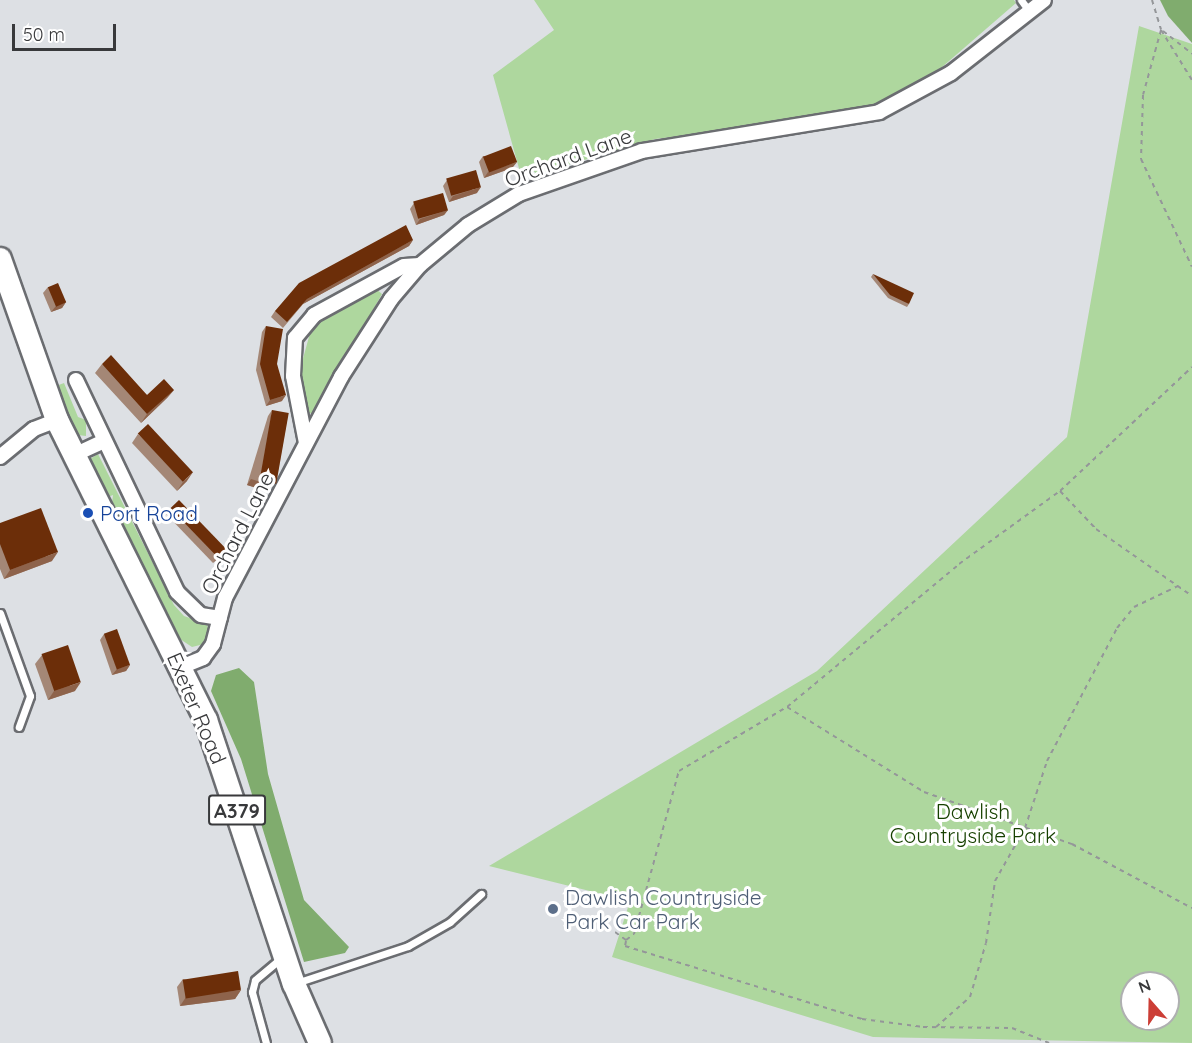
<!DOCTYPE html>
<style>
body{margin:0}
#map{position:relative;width:1192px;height:1043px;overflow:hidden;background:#dde0e4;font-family:Quicksand,sans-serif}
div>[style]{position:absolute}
.green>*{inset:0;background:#aed79e}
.forest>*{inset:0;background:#80ac6e}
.path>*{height:2px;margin-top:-1px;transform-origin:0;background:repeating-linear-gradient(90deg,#949699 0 4.5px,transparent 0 9px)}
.roads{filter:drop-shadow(2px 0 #6b6d71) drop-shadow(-2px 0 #6b6d71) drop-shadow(0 2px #6b6d71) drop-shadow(0 -2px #6b6d71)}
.lane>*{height:7px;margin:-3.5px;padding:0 3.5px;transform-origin:3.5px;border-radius:3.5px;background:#fff}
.street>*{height:14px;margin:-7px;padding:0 7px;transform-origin:7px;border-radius:7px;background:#fff}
.primary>*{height:22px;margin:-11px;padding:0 11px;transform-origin:11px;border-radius:11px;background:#fff}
.wall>*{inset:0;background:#a48776}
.shaded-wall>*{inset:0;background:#8e634b}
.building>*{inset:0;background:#6c2e09;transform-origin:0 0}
.dots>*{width:16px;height:16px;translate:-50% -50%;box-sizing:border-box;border:3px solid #fff;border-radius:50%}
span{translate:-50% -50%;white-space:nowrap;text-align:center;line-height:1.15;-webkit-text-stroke:6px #fff;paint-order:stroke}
.shield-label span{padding:2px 4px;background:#fff;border:2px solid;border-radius:4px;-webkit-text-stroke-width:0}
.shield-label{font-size:20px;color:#38393b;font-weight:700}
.street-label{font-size:21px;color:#38393b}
.transit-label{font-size:21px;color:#164399}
.left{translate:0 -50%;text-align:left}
.park-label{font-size:21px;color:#174100}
.service-label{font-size:21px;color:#4e5e75}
.north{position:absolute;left:1120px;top:971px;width:60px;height:60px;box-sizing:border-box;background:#fff;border:2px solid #afb0b1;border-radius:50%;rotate:340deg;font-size:16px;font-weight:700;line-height:24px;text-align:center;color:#38393b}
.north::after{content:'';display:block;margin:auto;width:21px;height:27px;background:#cc3e36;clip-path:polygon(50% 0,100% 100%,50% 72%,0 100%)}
.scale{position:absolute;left:12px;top:24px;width:104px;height:27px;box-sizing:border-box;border:3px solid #38393b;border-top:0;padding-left:8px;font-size:18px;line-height:21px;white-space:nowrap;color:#38393b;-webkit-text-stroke:4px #fff;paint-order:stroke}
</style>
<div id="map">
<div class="green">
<div style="clip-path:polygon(534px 0,1014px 0,1016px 3px,934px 74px,889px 100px,832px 118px,655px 139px,537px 174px,531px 169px,520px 172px,493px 75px,554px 30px)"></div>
<div style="clip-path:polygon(evenodd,1139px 26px,1192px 44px,1192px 1043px,873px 1037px,612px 957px,630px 901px,489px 866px,817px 671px,1067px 437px,1139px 26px,1132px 983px,1168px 983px,1168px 1019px,1132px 1019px,1132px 983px)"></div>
<div style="clip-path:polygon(375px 288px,382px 294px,314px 414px,308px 413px,298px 377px,313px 322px)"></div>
<div style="clip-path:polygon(64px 383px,78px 417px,86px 420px,86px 436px,78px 435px,56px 386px)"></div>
<div style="clip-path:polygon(98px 454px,174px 605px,184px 616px,207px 624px,210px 635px,204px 644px,192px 647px,180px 639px,112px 503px,113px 495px,108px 497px,90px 459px)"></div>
</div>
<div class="forest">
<div style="clip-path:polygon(1160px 0,1192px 0,1192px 43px,1168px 16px)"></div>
<div style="clip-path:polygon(239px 668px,254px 682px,268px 774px,304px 900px,349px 947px,345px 953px,304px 962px,241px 759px,211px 691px,216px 675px)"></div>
</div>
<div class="path">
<div style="left:1152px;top:0;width:31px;rotate:73deg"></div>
<div style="left:1161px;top:30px;width:59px;rotate:58.2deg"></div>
<div style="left:1161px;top:30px;width:67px;rotate:105.5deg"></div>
<div style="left:1143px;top:95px;width:64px;rotate:91.8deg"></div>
<div style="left:1141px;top:159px;width:119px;rotate:64.7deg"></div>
<div style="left:1163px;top:31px;width:37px;rotate:38deg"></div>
<div style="left:1060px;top:491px;width:52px;rotate:46.5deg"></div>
<div style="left:1096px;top:529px;width:117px;rotate:34.9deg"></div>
<div style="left:787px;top:707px;width:161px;rotate:31.8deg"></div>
<div style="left:924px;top:792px;width:157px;rotate:19.4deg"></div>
<div style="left:1072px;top:844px;width:136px;rotate:28.1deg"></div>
<div style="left:615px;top:932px;width:14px;rotate:36deg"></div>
<div style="left:626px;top:940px;width:10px;rotate:-37deg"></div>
<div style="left:634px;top:934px;width:169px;rotate:-74.6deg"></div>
<div style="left:679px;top:771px;width:126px;rotate:-30.7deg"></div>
<div style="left:787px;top:707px;width:224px;rotate:-39.7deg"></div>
<div style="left:959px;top:564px;width:125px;rotate:-35.9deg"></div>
<div style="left:1060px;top:491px;width:181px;rotate:-43.2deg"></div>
<div style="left:626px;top:941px;width:5px;rotate:101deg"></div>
<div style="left:625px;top:946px;width:248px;rotate:17.1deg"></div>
<div style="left:862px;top:1019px;width:62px;rotate:7.5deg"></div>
<div style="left:923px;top:1027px;width:89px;rotate:0.6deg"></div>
<div style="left:1012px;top:1028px;width:40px;rotate:22deg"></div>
<div style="left:936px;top:1027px;width:45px;rotate:-41.4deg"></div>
<div style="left:970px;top:997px;width:56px;rotate:-73.5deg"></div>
<div style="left:986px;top:943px;width:63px;rotate:-81.7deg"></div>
<div style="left:995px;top:881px;width:61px;rotate:-60.5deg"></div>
<div style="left:1025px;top:828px;width:71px;rotate:-71.8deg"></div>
<div style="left:1047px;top:761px;width:150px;rotate:-62.2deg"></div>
<div style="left:1117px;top:628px;width:27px;rotate:-51deg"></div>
<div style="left:1134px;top:607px;width:49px;rotate:-25.5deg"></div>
</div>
<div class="roads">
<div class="lane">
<div style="left:1021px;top:0;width:14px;rotate:54deg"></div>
<div style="left:0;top:613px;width:88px;rotate:70.1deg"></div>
<div style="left:30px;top:696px;width:33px;rotate:110deg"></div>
<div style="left:296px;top:983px;width:118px;rotate:-18.3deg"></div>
<div style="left:408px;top:946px;width:48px;rotate:-29.7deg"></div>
<div style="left:450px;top:922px;width:42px;rotate:-42.1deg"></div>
<div style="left:266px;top:1043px;width:53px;rotate:-105.4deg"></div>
<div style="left:252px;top:992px;width:12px;rotate:-76deg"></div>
<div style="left:255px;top:980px;width:35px;rotate:-40deg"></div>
</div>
<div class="street">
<div style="left:76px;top:380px;width:235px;rotate:64.5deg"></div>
<div style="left:177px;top:592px;width:33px;rotate:44deg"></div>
<div style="left:201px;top:615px;width:19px;rotate:9deg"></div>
<div style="left:306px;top:443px;width:68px;rotate:-101deg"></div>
<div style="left:293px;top:376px;width:38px;rotate:-87deg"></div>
<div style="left:295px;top:338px;width:30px;rotate:-50deg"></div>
<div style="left:314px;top:315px;width:102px;rotate:-28.6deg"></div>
<div style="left:404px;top:266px;width:16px;rotate:-4deg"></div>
<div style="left:74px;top:455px;width:33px;rotate:-25deg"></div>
<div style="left:0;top:457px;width:44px;rotate:-39.5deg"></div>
<div style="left:34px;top:429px;width:25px;rotate:-21deg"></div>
<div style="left:181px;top:667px;width:24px;rotate:-22deg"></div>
<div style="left:203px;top:658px;width:17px;rotate:-54deg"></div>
<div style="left:213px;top:644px;width:48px;rotate:-75.4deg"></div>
<div style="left:225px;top:598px;width:250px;rotate:-62.3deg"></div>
<div style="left:341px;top:377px;width:93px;rotate:-57.3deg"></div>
<div style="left:391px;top:299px;width:45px;rotate:-49.5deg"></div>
<div style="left:420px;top:265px;width:62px;rotate:-39.8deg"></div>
<div style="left:468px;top:225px;width:60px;rotate:-31.3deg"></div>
<div style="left:519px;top:194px;width:130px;rotate:-19.3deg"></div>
<div style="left:642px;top:151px;width:240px;rotate:-9.3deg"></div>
<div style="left:879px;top:112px;width:82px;rotate:-28.4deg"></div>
<div style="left:951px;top:73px;width:118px;rotate:-38.1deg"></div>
</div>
<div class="primary">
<div style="left:0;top:259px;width:171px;rotate:70.5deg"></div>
<div style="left:57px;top:420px;width:335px;rotate:63.6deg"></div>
<div style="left:206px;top:720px;width:278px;rotate:71.6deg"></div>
<div style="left:294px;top:984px;width:64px;rotate:66.2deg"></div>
</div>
</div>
<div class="wall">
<div style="clip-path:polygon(483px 156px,517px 162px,512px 168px,484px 178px,479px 162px)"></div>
<div style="clip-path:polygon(447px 180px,477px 193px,449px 202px,443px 186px)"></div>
<div style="clip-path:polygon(414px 203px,448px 210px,444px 215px,416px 225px,410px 209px)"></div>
<div style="clip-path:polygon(413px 240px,409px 246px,303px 304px,283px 328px,271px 317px,275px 311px)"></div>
<div style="clip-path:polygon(873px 274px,909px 304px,907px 307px,888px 298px,871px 277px)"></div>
<div style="clip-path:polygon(48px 287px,66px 302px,62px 308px,51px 312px,43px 293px)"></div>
<div style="clip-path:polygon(266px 326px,277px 364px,282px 401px,266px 406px,256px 370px,262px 332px)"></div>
<div style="clip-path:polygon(102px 364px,147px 395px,174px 390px,167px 398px,141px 423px,95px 373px)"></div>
<div style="clip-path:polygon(272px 410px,263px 490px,247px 485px,268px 416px)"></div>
<div style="clip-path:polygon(138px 434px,187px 481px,177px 491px,132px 443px)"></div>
<div style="clip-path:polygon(170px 508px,226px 549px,221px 555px,213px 563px,166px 514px)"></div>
<div style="clip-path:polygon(0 523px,52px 561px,4px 579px,0 569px)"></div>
<div style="clip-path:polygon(104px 634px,130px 665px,126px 671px,112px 675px,100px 640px)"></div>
<div style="clip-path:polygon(42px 655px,75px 691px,48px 700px,35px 664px)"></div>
<div style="clip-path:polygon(183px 979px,241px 990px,235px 999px,180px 1006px,177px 987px)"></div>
</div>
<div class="shaded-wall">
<div style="clip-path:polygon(517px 162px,512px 168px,484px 178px,488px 172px)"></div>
<div style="clip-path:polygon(481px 187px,477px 193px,449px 202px,453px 196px)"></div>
<div style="clip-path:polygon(448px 210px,444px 215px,416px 225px,420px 219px)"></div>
<div style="clip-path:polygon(413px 240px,409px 246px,303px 304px,283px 328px,307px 299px)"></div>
<div style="clip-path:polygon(66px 302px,62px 308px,51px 312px,56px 306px)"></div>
<div style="clip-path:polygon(174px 390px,167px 398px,141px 423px,147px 414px)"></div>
<div style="clip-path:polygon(286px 395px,282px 401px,266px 406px,270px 400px)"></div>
<div style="clip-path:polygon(193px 472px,187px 481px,177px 491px,183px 482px)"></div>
<div style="clip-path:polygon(251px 479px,267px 484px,263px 490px,247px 485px)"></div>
<div style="clip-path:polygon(226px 549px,221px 555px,213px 563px,217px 557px)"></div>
<div style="clip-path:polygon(58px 552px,52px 561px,4px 579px,10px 570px)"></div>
<div style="clip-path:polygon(130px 665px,126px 671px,112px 675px,117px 669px)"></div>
<div style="clip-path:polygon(81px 682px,75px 691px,48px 700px,54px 691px)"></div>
<div style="clip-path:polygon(241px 990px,235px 999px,180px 1006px,186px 997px)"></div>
</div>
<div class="building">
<div style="left:511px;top:146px;width:17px;height:30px;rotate:69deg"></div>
<div style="left:476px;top:170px;width:18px;height:31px;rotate:74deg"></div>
<div style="left:443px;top:193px;width:18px;height:31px;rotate:74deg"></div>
<div style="clip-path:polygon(406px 225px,413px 240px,307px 299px,287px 322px,275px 311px,299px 283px)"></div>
<div style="clip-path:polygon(873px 274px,914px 293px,909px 304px,890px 295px)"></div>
<div style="left:58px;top:283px;width:21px;height:11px;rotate:67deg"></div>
<div style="clip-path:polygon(266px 326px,283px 329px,277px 364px,286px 395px,270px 400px,260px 364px)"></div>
<div style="clip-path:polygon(111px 355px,147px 395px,164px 379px,174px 390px,147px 414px,102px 364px)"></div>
<div style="left:272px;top:410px;width:17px;height:72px;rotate:10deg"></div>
<div style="left:148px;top:424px;width:66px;height:14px;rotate:47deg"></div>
<div style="left:179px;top:500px;width:68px;height:12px;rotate:46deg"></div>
<div style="clip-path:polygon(41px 508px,58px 552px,10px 570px,0 544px,0 523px)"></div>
<div style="left:117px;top:629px;width:38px;height:14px;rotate:70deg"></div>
<div style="left:68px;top:645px;width:39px;height:28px;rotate:71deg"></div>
<div style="left:238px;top:971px;width:19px;height:56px;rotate:81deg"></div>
</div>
<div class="dots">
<div style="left:88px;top:513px;background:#1a4fb4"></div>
<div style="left:553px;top:909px;background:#5c6f8a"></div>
</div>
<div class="shield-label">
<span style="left:237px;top:810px">A379</span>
</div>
<div class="street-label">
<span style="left:568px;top:157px;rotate:-20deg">Orchard Lane</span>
<span style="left:237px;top:533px;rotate:-63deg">Orchard Lane</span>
<span style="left:197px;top:708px;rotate:67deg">Exeter Road</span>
</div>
<div class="transit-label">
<span class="left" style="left:100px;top:513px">Port Road</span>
</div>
<div class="park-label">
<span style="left:973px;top:823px">Dawlish<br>Countryside Park</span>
</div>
<div class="service-label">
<span class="left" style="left:565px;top:909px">Dawlish Countryside<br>Park Car Park</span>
</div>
<div class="north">N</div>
<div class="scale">50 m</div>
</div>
